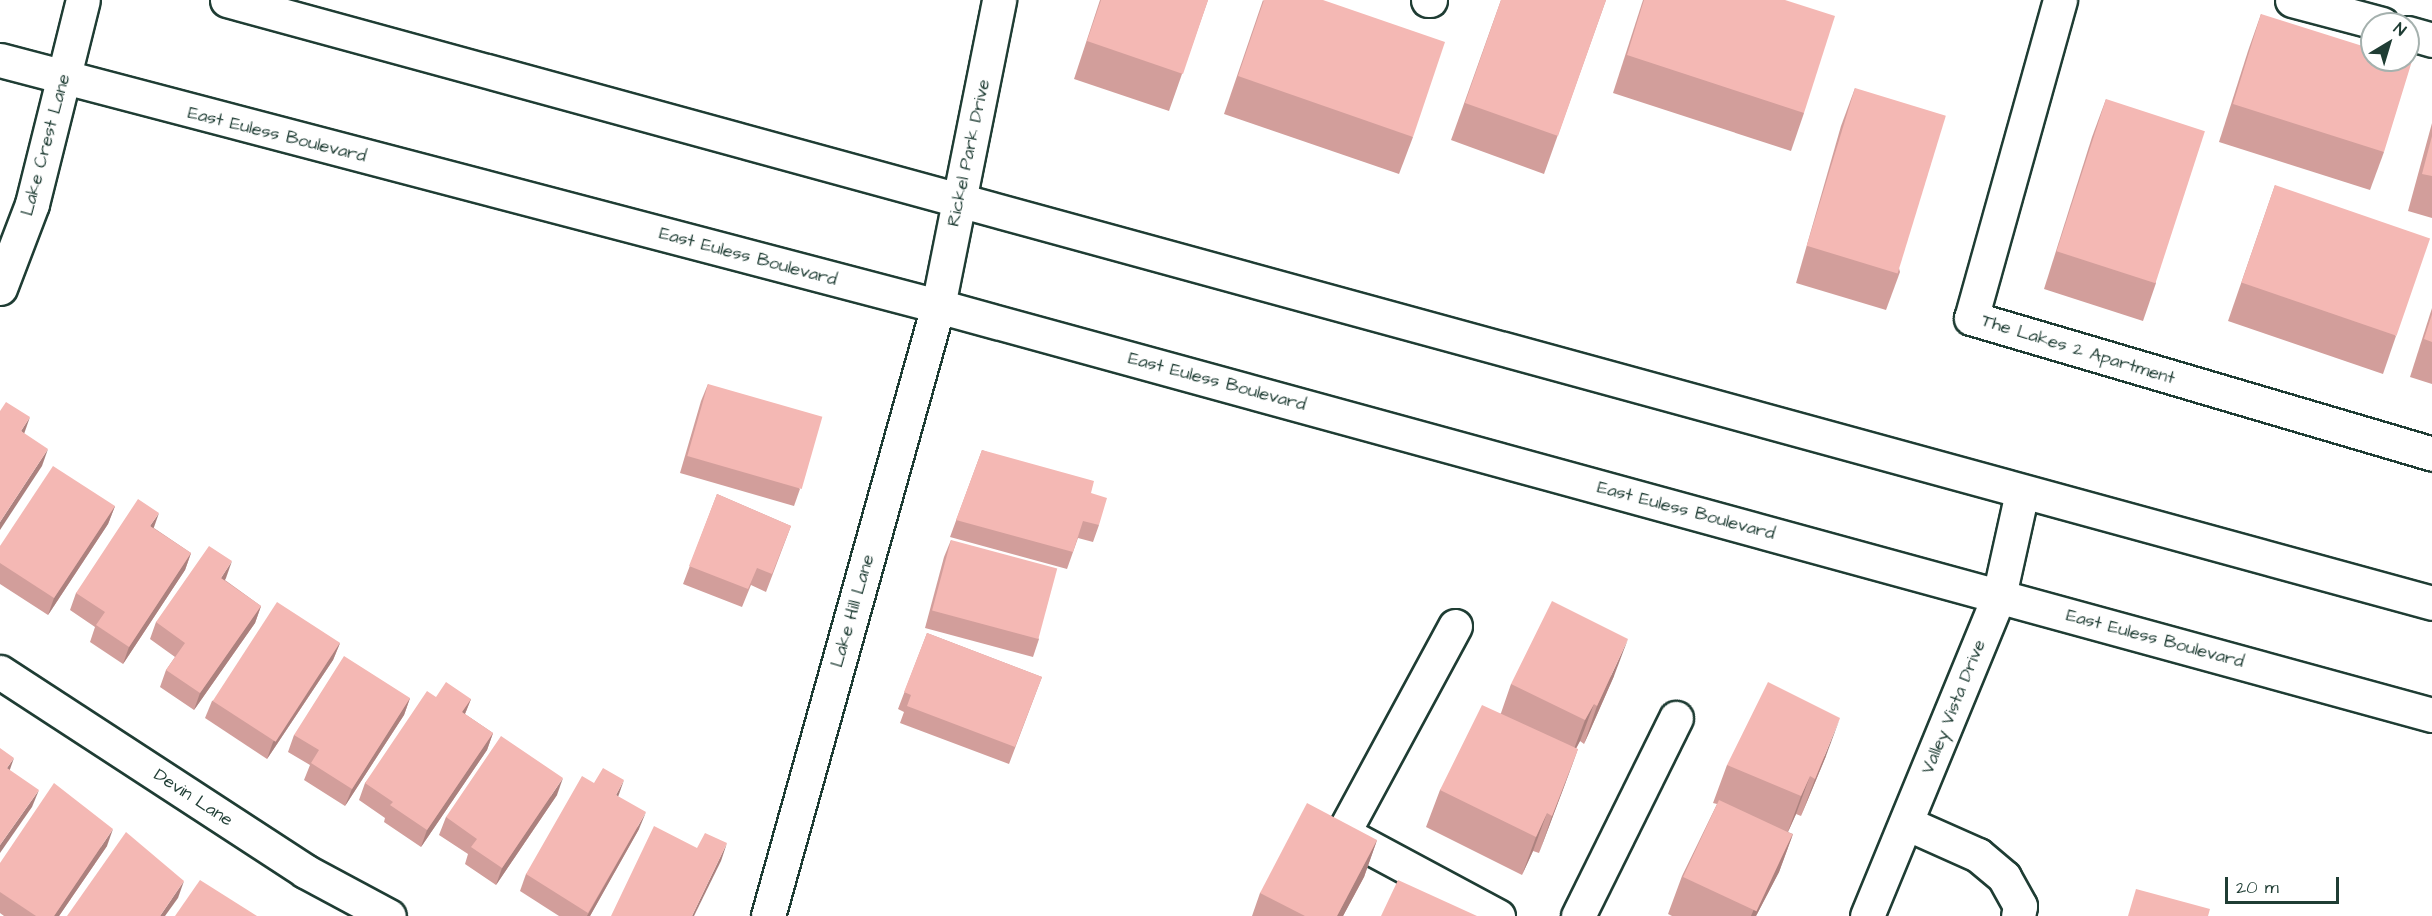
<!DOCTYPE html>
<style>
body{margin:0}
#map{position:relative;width:2432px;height:916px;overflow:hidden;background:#fff;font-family:"Architects Daughter",sans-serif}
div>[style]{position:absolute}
.roads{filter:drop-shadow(2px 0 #1f3d34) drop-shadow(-2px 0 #1f3d34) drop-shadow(0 2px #1f3d34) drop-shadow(0 -2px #1f3d34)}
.minor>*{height:33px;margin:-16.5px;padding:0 16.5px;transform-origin:16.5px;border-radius:16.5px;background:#fff}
.major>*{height:33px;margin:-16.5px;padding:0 16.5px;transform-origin:16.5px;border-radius:16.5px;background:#fff}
.wall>*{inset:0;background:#d29e9b}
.shaded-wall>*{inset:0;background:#ab817e}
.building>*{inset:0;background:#f4b8b4;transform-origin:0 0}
span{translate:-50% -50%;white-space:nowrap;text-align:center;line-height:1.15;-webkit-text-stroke:4.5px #fff;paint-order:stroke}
.street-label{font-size:18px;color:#1f3d34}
.north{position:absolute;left:2360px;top:12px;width:60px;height:60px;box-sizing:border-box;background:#fff;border:2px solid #a5b1ae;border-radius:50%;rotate:38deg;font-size:16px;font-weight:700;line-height:24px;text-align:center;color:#1f3d34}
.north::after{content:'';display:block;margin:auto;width:21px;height:27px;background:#1f3d34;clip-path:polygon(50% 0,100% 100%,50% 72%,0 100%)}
.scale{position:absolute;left:2225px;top:877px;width:114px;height:27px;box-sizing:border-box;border:3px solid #1f3d34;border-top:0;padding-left:8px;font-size:18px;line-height:21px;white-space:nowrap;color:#1f3d34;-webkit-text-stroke:4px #fff;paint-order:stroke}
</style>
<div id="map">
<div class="roads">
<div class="minor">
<div style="left:1428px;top:0;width:2px"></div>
<div style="left:2060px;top:0;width:330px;rotate:105.6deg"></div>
<div style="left:1971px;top:318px;width:481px;rotate:16.4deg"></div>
<div style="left:2292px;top:0;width:93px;rotate:14.9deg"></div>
<div style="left:2408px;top:33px;width:25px;rotate:16deg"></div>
<div style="left:0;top:288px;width:90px;rotate:-69.1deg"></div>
<div style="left:32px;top:204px;width:210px;rotate:-76deg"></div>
<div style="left:1455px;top:626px;width:235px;rotate:118.4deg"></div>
<div style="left:1343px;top:833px;width:176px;rotate:28.2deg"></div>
<div style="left:0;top:672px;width:364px;rotate:33.1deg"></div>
<div style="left:305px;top:871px;width:95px;rotate:28.2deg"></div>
<div style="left:1906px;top:823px;width:79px;rotate:24deg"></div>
<div style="left:1978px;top:855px;width:34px;rotate:40deg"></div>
<div style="left:2004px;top:877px;width:33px;rotate:61deg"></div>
<div style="left:2020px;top:906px;width:10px;rotate:101deg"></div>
<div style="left:768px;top:916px;width:633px;rotate:-74.43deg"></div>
<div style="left:938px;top:306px;width:312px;rotate:-78.7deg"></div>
<div style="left:1578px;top:916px;width:221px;rotate:-63.7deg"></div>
<div style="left:1867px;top:916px;width:346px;rotate:-67.6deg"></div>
<div style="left:1999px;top:596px;width:107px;rotate:-77.5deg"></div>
</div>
<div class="major">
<div style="left:227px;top:0;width:2286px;rotate:15.29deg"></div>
<div style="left:0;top:60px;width:970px;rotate:14.7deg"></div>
<div style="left:938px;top:306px;width:1549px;rotate:15.31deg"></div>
</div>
</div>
<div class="wall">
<div style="clip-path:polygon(1100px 0,1208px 0,1169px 111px,1074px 79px)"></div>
<div style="clip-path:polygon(1263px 0,1413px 137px,1399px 174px,1224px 114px)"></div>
<div style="clip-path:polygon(1501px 0,1606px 0,1544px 174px,1451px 140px)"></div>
<div style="clip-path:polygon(1643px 0,1785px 0,1804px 113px,1791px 151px,1613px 93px)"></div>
<div style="clip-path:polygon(2261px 14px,2384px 152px,2370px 190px,2219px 142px,2248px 51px)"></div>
<div style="clip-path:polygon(1855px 88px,1900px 272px,1886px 310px,1796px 283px,1841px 126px)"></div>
<div style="clip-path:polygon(2106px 99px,2156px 283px,2143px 321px,2044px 289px,2092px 137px)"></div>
<div style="clip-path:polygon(2432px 123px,2432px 218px,2408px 211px)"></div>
<div style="clip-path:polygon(2275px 185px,2396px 336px,2383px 374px,2228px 321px)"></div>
<div style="clip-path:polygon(2432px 308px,2432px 384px,2410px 377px)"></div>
<div style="clip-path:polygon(708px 384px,800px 489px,794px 506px,680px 473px,701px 401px)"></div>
<div style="clip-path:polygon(982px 450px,1091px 493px,1099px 525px,1093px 542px,1078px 538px,1067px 569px,950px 537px)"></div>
<div style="clip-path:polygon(717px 494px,791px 526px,766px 592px,751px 585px,742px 607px,683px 584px)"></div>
<div style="clip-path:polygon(115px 506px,108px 524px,48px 615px,0 584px,0 546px)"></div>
<div style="clip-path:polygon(154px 528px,191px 553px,185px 570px,123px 664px,90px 642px,95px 627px,70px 610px,76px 593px)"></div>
<div style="clip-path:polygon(951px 540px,1039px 639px,1033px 657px,925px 628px,944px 557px)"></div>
<div style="clip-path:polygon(226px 578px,225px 580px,261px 606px,255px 623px,194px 710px,160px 687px,166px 670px,175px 657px,150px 639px,156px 622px)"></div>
<div style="clip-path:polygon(927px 633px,1042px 677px,1009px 764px,900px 723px,904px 712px,898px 709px)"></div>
<div style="clip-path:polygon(340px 643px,333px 660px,267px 759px,205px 718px,212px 701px)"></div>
<div style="clip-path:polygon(1614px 676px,1584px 744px,1580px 741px,1576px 749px,1578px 749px,1539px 853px,1533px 851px,1522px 875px,1426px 827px,1440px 790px,1501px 713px,1511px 684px)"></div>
<div style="clip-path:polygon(436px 697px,471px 699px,465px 714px,493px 733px,487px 750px,421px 847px,384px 822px,385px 818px,359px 800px,365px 783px)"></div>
<div style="clip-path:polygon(410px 698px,404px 715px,345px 806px,304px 780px,310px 765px,288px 752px,294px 735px)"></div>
<div style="clip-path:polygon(1826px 756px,1801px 816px,1796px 814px,1788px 832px,1793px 834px,1779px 872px,1756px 916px,1672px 916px,1668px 914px,1682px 876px,1717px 804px,1713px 803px,1727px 765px)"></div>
<div style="clip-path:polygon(557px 795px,496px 885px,465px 864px,468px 854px,439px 835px,446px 817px)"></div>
<div style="clip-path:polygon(618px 797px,639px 829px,590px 916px,559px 916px,520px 891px,526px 874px)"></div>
<div style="clip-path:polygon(1377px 840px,1364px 877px,1343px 916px,1252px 916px,1260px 893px)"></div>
<div style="clip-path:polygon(107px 846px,59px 916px,4px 916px,0 913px,0 863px)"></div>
</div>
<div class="shaded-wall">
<div style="clip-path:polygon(30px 417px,24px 434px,21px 431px)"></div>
<div style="clip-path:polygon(48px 449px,42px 466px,0 530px,0 522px)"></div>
<div style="clip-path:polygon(115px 506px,108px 524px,48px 615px,54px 598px)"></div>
<div style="clip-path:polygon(159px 513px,153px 530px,150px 526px)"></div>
<div style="clip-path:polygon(191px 553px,185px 570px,123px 664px,129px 647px)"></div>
<div style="clip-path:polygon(232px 561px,226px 578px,215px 595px,221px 578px)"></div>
<div style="clip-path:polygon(261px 606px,255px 623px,194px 710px,200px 693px)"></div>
<div style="clip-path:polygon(1628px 639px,1614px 676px,1584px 744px,1597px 706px)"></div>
<div style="clip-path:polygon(340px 643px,333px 660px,267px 759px,273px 742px)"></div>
<div style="clip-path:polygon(410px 698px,404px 715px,345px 806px,352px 789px)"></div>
<div style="clip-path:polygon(471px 699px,464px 716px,462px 712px)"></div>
<div style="clip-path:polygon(1594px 704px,1580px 741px,1571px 757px,1585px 720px)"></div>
<div style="clip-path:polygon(1840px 718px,1826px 756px,1801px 816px,1815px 779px)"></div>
<div style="clip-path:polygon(493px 733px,487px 750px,421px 847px,427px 830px)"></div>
<div style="clip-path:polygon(1578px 749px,1564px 787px,1539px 853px,1552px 816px)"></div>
<div style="clip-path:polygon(14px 758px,8px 775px,7px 768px)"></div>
<div style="clip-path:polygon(1810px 776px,1796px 814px,1787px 834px,1801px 796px)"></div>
<div style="clip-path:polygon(563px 778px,557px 795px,496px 885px,502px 868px)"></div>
<div style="clip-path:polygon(624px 780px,618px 797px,616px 795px)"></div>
<div style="clip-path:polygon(39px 790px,32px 807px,0 853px,0 845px)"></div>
<div style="clip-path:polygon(646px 812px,639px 829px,590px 916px,587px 916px)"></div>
<div style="clip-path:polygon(1547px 813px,1533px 851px,1522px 875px,1536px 837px)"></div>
<div style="clip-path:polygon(113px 829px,107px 846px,59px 916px,54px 916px)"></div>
<div style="clip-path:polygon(1793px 834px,1779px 872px,1756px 916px,1751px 916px,1754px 909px)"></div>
<div style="clip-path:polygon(1377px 840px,1364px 877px,1343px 916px,1337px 916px)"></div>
<div style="clip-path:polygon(727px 843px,721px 861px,694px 916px,692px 916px)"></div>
<div style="clip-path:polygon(184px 881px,178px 898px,165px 916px,160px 916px)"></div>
</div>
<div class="building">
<div style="clip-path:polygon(1101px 0,1208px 0,1183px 74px,1087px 41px)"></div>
<div style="clip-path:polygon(1264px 0,1323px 0,1445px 42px,1413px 137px,1238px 76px)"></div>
<div style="clip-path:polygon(1501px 0,1606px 0,1558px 136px,1465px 103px)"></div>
<div style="clip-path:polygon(1644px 0,1785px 0,1835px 16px,1804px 113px,1627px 55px)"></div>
<div style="clip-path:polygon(2261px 14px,2372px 49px,2372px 60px,2408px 60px,2412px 61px,2384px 152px,2233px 104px)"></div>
<div style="left:1855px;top:88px;width:95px;height:165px;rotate:17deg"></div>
<div style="left:2106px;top:99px;width:104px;height:160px;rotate:18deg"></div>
<div style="clip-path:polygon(2432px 136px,2432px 176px,2422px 174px)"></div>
<div style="left:2275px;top:185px;width:164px;height:103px;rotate:19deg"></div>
<div style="clip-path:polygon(2432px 314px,2432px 342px,2424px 339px)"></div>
<div style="left:708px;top:384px;width:119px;height:75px;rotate:16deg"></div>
<div style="clip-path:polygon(6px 402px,30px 417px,21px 431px,48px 449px,0 522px,0 411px)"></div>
<div style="clip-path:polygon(982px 450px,1094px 481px,1091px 493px,1107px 498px,1099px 525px,1083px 521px,1073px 552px,956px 520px)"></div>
<div style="clip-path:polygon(53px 466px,115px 506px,54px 598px,0 563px,0 546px)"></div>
<div style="clip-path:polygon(717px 494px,791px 526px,772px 574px,757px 568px,748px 589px,689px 566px)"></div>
<div style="clip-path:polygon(138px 499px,159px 513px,150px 526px,191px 553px,129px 647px,96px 625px,105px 612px,76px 593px)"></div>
<div style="left:951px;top:540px;width:110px;height:73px;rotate:15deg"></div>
<div style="clip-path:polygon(209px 546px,232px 561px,221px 578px,261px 606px,200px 693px,166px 670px,185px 643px,156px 622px)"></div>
<div style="clip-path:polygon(1552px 601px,1628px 639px,1597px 706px,1594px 704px,1585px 720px,1511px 684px)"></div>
<div style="left:277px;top:602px;width:75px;height:118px;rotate:33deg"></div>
<div style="clip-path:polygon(927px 633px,1042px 677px,1015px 747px,907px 706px,911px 695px,904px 692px)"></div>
<div style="clip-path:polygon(344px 656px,410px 698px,352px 789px,311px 763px,319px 750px,294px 735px)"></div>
<div style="clip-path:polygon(446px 682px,471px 699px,462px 712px,493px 733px,427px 830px,390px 805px,393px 802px,365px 783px,427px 691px,436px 697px)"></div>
<div style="clip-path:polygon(1768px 682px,1840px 718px,1815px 779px,1810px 776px,1801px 796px,1727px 765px)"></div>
<div style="clip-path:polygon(1482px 705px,1578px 749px,1552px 816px,1547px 813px,1536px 837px,1440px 790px)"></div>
<div style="clip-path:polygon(501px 736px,563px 778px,502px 868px,471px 847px,477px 839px,446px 817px)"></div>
<div style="clip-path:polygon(0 748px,14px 758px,7px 768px,39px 790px,0 845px)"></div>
<div style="clip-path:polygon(603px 768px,624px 780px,616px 795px,646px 812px,588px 913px,526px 874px,582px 776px,594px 783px)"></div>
<div style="clip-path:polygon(54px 783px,113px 829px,54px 916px,36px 916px,0 892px,0 863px)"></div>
<div style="left:1719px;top:800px;width:81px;height:85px;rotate:25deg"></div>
<div style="clip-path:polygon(1307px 803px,1377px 840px,1337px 916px,1305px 916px,1260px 893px)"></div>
<div style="clip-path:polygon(654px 826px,697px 848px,705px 833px,727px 843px,692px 916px,611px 916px)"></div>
<div style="clip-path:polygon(126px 832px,184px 881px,160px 916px,67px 916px)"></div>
<div style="clip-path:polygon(200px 880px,257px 916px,175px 916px)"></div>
<div style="clip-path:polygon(1398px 880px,1477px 916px,1381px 916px)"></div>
<div style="clip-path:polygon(2136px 889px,2210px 909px,2208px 916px,2128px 916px)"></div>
</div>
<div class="street-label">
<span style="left:277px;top:135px;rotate:14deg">East Euless Boulevard</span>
<span style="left:46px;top:145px;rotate:-75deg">Lake Crest Lane</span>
<span style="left:969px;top:153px;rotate:-78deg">Rickel Park Drive</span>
<span style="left:748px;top:257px;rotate:15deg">East Euless Boulevard</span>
<span style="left:2078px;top:350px;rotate:17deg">The Lakes 2 Apartment</span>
<span style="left:1217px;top:382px;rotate:15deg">East Euless Boulevard</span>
<span style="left:1686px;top:511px;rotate:15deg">East Euless Boulevard</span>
<span style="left:853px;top:611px;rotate:-74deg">Lake Hill Lane</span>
<span style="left:2155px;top:639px;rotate:15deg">East Euless Boulevard</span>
<span style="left:1954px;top:707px;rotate:-68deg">Valley Vista Drive</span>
<span style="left:193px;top:798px;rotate:33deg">Devin Lane</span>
</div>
<div class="north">N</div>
<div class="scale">20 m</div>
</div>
